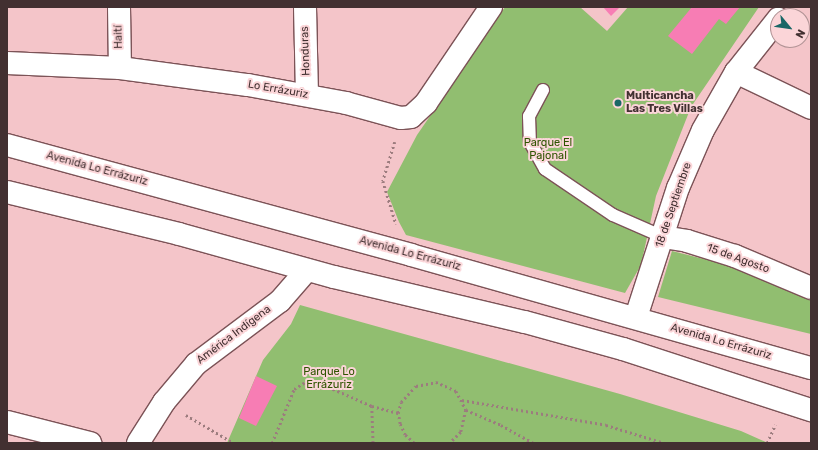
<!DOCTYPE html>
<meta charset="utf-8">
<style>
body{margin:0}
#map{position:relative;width:818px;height:450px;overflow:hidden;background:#f4c5c9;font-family:Rubik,sans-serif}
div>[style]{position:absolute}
.green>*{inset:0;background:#91be70}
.building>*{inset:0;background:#f77db4}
.path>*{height:2.5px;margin-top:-1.25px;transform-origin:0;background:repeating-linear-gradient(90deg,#9c7c7e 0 2px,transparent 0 5px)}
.roads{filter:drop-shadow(1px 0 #7c5357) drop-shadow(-1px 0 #7c5357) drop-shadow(0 1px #7c5357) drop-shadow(0 -1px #7c5357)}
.service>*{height:12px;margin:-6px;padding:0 6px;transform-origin:6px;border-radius:6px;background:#fff}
.minor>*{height:22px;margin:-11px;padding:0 11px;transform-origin:11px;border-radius:11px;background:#fff}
.secondary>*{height:22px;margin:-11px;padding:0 11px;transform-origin:11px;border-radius:11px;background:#fff}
.dots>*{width:11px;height:11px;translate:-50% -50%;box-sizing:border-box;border:2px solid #fbd5d8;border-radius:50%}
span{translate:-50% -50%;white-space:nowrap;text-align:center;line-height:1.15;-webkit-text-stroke:4px #fbd5d8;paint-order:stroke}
.street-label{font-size:11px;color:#423031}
.poi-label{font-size:11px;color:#423031;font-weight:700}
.left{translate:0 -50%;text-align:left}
.park-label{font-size:11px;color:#2e5400}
.frame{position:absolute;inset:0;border:8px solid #423031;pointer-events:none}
.north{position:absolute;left:770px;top:8px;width:40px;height:40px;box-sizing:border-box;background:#fbd5d8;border:1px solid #b19395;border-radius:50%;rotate:119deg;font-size:11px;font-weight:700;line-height:16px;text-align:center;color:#423031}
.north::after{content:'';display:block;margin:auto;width:14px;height:18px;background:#1a6766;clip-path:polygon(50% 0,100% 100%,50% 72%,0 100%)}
</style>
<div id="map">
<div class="green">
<div style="clip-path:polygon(505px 7px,580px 7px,607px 31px,628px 7px,759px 7px,691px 107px,656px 196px,641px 265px,625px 293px,406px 235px,399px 222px,387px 192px,417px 135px)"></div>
<div style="clip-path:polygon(672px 251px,724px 264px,811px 298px,811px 334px,658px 297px)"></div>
<div style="clip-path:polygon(300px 305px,620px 394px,741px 431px,768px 443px,227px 443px,263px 360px,291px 324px)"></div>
</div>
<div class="building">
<div style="clip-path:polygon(603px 7px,620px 7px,611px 16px)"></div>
<div style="clip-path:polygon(692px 7px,740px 7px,726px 24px,719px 19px,692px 54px,668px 36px)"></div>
<div style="clip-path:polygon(256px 376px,277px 386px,256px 426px,239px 418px)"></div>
</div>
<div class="path">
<div style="left:395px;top:142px;width:41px;rotate:107.1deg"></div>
<div style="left:383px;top:181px;width:45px;rotate:73.2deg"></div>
<div style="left:462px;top:400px;width:146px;rotate:9.8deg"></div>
<div style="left:606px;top:425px;width:61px;rotate:17.2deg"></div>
<div style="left:372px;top:406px;width:27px;rotate:15deg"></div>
<div style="left:466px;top:410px;width:38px;rotate:23deg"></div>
<div style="left:501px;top:425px;width:37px;rotate:29deg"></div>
<div style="left:186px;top:415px;width:56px;rotate:30.3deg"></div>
<div style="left:272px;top:443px;width:58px;rotate:-67.8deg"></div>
<div style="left:294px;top:389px;width:19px;rotate:-32deg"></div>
<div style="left:310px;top:379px;width:68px;rotate:23.5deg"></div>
<div style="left:372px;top:406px;width:37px;rotate:88deg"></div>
<div style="left:414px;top:443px;width:12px;rotate:-138deg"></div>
<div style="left:405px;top:435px;width:12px;rotate:-114deg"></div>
<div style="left:400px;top:424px;width:11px;rotate:-100deg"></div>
<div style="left:398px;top:413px;width:11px;rotate:-75deg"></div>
<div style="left:401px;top:402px;width:22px;rotate:-47deg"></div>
<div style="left:416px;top:386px;width:20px;rotate:-11deg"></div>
<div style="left:436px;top:382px;width:22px;rotate:24deg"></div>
<div style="left:456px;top:391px;width:21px;rotate:62deg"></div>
<div style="left:466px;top:410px;width:23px;rotate:103deg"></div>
<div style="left:461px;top:432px;width:16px;rotate:135deg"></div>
<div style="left:767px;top:443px;width:20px;rotate:-66deg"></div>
</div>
<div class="roads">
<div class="service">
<div style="left:543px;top:90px;width:30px;rotate:118deg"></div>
<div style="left:529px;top:116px;width:26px;rotate:88deg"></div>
<div style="left:530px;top:142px;width:31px;rotate:61deg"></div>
<div style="left:545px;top:169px;width:82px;rotate:34.1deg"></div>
<div style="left:613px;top:215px;width:55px;rotate:23.7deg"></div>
</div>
<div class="minor">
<div style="left:119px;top:7px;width:61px;rotate:89.1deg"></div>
<div style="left:305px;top:7px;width:87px;rotate:88.7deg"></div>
<div style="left:7px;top:63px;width:113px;rotate:2.5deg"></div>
<div style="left:120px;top:68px;width:129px;rotate:7.6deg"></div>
<div style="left:248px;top:85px;width:100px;rotate:10.4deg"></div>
<div style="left:346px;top:103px;width:57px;rotate:15.3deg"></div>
<div style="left:401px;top:118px;width:10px;rotate:-6deg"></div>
<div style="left:411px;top:117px;width:21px;rotate:-43deg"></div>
<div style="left:426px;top:103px;width:116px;rotate:-55.9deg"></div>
<div style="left:736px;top:72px;width:83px;rotate:25.6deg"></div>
<div style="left:663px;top:237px;width:24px;rotate:9deg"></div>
<div style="left:687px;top:241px;width:50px;rotate:17.4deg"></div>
<div style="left:735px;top:256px;width:82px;rotate:22.8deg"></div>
<div style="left:636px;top:317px;width:136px;rotate:-72deg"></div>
<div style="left:678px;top:188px;width:63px;rotate:-66.7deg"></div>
<div style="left:703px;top:130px;width:67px;rotate:-60.4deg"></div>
<div style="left:736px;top:72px;width:68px;rotate:-51.6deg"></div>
<div style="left:7px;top:422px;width:86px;rotate:14.2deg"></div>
<div style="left:138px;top:443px;width:49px;rotate:-57.6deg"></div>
<div style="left:164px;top:402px;width:50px;rotate:-49.9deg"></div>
<div style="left:196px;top:364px;width:105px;rotate:-36.9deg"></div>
<div style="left:280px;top:301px;width:41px;rotate:-48.9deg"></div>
</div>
<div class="secondary">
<div style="left:7px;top:145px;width:419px;rotate:15.2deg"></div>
<div style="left:411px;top:255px;width:416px;rotate:15.8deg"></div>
<div style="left:7px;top:192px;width:177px;rotate:13.7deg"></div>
<div style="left:179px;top:234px;width:161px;rotate:15.5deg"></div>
<div style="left:334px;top:277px;width:196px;rotate:13.3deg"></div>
<div style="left:525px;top:322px;width:102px;rotate:15.4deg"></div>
<div style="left:623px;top:349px;width:198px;rotate:18deg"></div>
</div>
</div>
<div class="dots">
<div style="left:618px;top:103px;background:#1a6766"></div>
</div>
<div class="street-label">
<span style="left:119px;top:37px;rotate:-91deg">Haití</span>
<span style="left:306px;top:51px;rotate:-92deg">Honduras</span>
<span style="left:278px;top:90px;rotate:10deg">Lo Errázuriz</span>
<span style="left:97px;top:169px;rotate:15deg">Avenida Lo Errázuriz</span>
<span style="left:674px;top:205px;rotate:-71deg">18 de Septiembre</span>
<span style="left:410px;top:254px;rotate:15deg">Avenida Lo Errázuriz</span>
<span style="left:738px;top:259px;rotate:20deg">15 de Agosto</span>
<span style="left:234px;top:335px;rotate:-37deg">América Indígena</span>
<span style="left:721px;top:342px;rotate:16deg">Avenida Lo Errázuriz</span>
</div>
<div class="poi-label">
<span class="left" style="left:626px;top:103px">Multicancha<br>Las Tres Villas</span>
</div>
<div class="park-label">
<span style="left:548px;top:150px">Parque El<br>Pajonal</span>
<span style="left:329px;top:379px">Parque Lo<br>Errázuriz</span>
</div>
<div class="frame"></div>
<div class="north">N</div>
</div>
